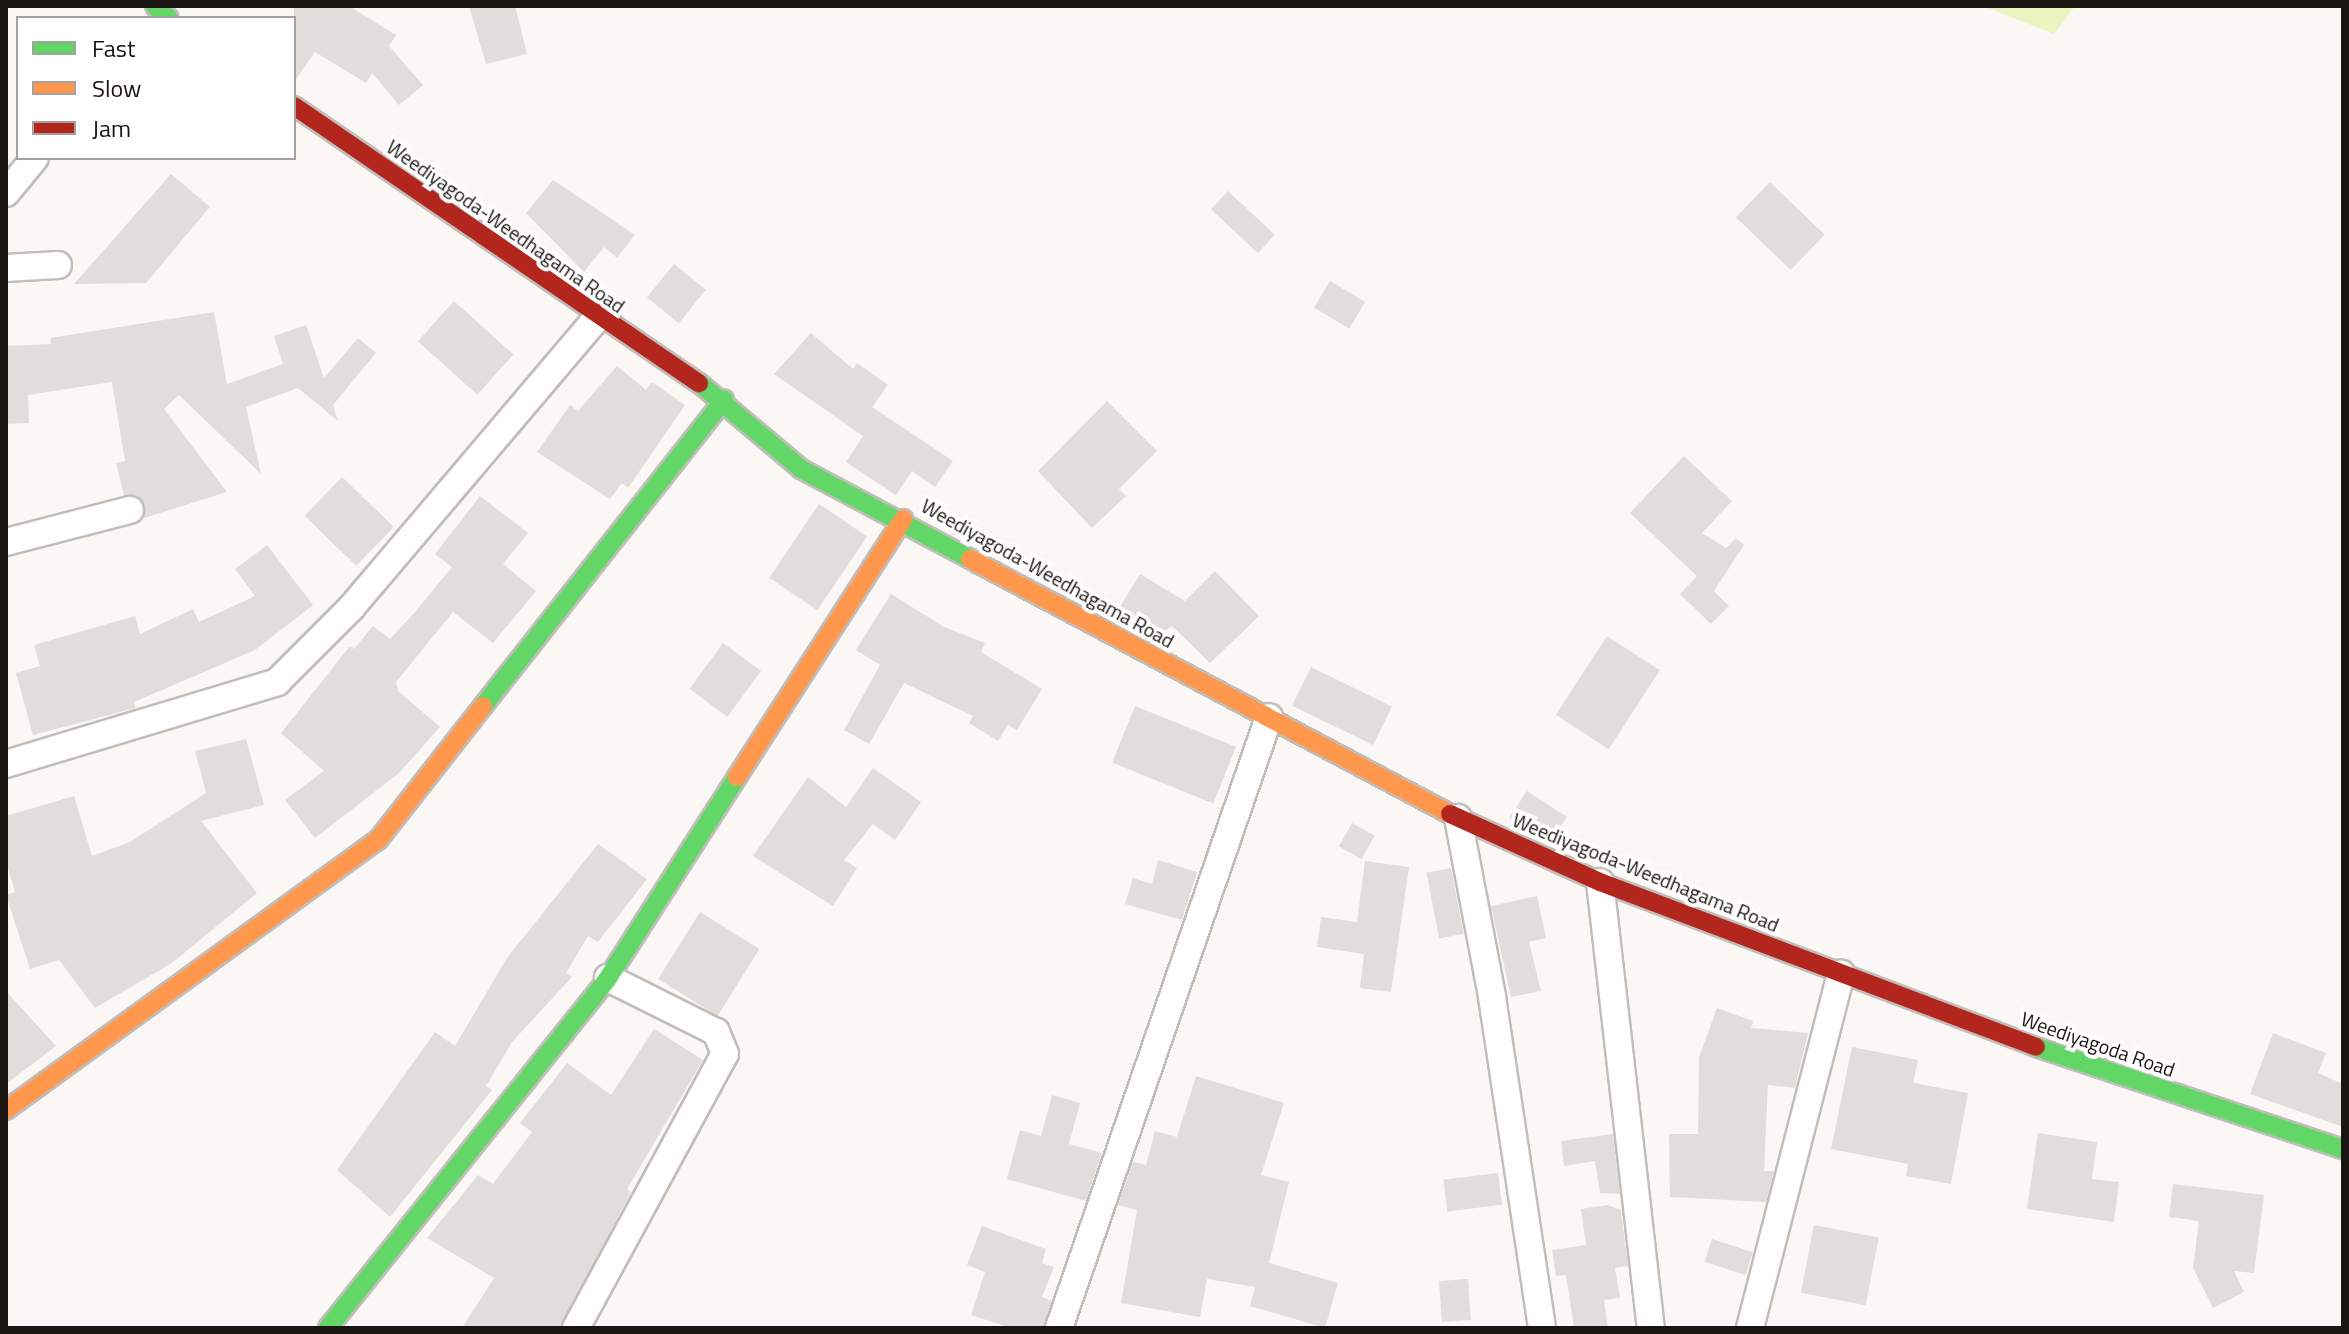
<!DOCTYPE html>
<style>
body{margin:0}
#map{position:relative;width:2349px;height:1334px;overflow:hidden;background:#faf7f5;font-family:"Titillium Web",sans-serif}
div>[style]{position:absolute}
.green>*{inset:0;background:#ebf5c2}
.building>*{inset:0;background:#e1ddda;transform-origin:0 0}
.roads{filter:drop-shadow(2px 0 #c1bdba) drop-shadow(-2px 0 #c1bdba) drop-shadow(0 2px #c1bdba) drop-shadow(0 -2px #c1bdba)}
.street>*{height:26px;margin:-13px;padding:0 13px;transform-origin:13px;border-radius:13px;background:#fefefe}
.fast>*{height:18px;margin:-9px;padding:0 9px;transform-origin:9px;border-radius:9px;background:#63d668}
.slow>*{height:18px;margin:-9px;padding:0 9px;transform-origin:9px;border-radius:9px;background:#ff974d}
.jam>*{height:18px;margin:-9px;padding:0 9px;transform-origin:9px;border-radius:9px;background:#b3261e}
span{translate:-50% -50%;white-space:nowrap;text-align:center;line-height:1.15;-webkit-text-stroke:8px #fff;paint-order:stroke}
.street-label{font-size:20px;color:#1b1511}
.frame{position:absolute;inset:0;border:8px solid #1b1511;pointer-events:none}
.legend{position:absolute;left:16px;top:16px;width:280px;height:144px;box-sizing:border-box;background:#fff;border:2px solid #a4a1a0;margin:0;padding:10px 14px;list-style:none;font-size:24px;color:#1b1511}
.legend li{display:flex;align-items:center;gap:16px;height:40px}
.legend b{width:40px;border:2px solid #a4a1a0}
</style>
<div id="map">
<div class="green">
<div style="clip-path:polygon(1983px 6px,2075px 6px,2054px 34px)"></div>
</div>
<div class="building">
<div style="clip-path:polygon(294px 6px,349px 6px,396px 35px,389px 46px,423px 85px,399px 105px,372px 73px,366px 83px,315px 52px,294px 82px)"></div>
<div style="clip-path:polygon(469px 6px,515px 6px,527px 54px,486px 64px)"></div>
<div style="clip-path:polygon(171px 174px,210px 207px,146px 283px,74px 284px)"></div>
<div style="clip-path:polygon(553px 180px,635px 235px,617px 258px,604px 247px,584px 272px,526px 213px)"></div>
<div style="left:1770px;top:182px;width:76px;height:49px;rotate:44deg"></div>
<div style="left:1228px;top:191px;width:64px;height:25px;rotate:43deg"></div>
<div style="left:674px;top:264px;width:41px;height:43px;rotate:39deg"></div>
<div style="left:1330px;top:281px;width:41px;height:31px;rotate:31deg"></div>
<div style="left:454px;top:301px;width:80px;height:54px;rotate:42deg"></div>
<div style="clip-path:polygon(214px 312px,227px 384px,283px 364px,274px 336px,306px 325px,324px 378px,358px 338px,376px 353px,333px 405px,338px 421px,298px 388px,246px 407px,261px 474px,179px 395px,164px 409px,227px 492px,144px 518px,142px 499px,124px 495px,116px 463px,125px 461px,112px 382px,28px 395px,29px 423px,6px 424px,6px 346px,51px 344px,50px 338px)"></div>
<div style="clip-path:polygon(811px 333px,853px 369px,857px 363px,888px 385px,872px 407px,953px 461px,935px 487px,912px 471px,896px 495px,846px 462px,863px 436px,774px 374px)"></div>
<div style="clip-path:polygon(617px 366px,646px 390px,652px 382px,685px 405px,628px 488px,622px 483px,610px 499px,537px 452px,570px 405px,578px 411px)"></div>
<div style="clip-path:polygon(1107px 401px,1157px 451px,1119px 489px,1126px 496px,1092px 528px,1038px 471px)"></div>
<div style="clip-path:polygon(1684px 456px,1732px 501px,1702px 533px,1726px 548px,1736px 538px,1744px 545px,1714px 591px,1729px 606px,1711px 624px,1680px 594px,1697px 576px,1630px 513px)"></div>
<div style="left:342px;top:477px;width:72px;height:54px;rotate:44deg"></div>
<div style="clip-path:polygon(480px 496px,528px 533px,503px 564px,536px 591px,493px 643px,453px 612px,396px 682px,398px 691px,440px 727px,399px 773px,315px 838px,285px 800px,324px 771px,281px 733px,350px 646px,354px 649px,373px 626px,390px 639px,416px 611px,452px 567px,435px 554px)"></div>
<div style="left:819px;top:504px;width:58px;height:89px;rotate:34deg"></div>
<div style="clip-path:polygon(267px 545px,313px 605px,255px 650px,134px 702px,136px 708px,33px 735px,16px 673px,40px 666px,34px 645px,135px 616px,140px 634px,193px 609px,199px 622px,255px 596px,235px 569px)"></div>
<div style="clip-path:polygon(1215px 571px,1259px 616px,1210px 663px,1172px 626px,1159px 635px,1116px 613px,1140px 574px,1185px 601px)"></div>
<div style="clip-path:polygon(891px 594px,944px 627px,985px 643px,981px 652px,1042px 689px,1017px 730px,1008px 725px,998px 741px,969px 723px,973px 716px,904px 683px,869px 744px,844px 730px,880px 665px,856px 650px)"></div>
<div style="left:1607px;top:636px;width:63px;height:94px;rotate:33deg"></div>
<div style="left:723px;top:643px;width:47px;height:57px;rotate:36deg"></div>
<div style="left:1311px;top:667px;width:90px;height:43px;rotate:26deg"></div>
<div style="left:1135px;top:706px;width:109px;height:61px;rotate:22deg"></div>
<div style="clip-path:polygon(246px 739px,264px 805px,201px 821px,257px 893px,172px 963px,95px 1008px,59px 960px,30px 969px,6px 895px,15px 892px,6px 862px,6px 816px,74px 796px,92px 856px,130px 842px,206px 793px,195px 751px)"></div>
<div style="clip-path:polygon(873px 768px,921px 802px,895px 840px,873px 824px,844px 860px,857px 868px,833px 906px,753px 856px,808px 777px,846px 807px)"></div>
<div style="clip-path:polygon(1527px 791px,1567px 817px,1553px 838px,1509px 818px)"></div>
<div style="left:1352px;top:823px;width:26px;height:27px;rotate:29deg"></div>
<div style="clip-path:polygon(598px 844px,647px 879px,598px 942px,588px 936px,566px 973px,572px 977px,512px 1042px,486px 1086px,492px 1090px,390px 1217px,337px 1170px,435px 1032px,455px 1046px,507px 958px)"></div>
<div style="clip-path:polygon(1158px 860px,1197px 872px,1182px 920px,1125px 904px,1133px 878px,1152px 884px)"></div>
<div style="clip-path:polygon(1365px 861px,1409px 867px,1391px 992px,1360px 988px,1364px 954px,1317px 947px,1321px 917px,1357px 922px)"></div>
<div style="left:1451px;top:868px;width:67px;height:25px;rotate:79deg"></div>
<div style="clip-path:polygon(1537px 896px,1546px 938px,1529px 942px,1541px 991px,1511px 997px,1491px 906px)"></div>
<div style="left:700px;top:912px;width:70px;height:79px;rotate:32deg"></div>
<div style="clip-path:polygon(6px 991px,56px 1046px,6px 1084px)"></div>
<div style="clip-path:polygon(1717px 1008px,1753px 1021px,1751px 1028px,1808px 1033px,1795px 1088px,1768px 1085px,1764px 1171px,1774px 1171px,1766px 1202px,1670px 1197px,1669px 1134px,1698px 1134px,1699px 1057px)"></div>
<div style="clip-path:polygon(654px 1029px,703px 1060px,627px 1189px,631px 1192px,560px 1328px,462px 1328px,494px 1278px,427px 1238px,478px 1175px,493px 1184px,532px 1132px,520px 1123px,567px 1063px,611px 1095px)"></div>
<div style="clip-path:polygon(2273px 1033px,2326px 1053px,2318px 1073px,2343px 1084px,2343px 1127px,2250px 1094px)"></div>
<div style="clip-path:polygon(1852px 1047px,1918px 1060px,1913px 1083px,1968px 1093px,1951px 1184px,1906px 1176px,1908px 1164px,1831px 1149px)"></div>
<div style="clip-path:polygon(1196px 1076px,1284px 1103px,1261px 1175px,1289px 1182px,1269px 1263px,1338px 1283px,1325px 1328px,1250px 1306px,1255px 1287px,1207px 1279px,1200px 1317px,1121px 1303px,1137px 1210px,1118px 1205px,1133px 1162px,1146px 1165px,1155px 1131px,1177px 1137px)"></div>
<div style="clip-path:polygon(1052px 1095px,1080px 1103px,1069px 1144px,1102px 1153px,1086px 1201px,1007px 1179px,1020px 1130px,1041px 1136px)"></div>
<div style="clip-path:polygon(2038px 1133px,2097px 1142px,2092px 1179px,2119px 1182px,2114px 1222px,2027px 1209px)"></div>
<div style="clip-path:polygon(1613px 1134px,1620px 1194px,1600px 1193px,1595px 1161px,1564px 1166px,1561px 1141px)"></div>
<div style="left:1498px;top:1173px;width:32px;height:55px;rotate:83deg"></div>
<div style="clip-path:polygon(2173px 1184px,2264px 1195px,2254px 1273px,2234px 1271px,2244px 1292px,2213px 1308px,2193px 1268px,2199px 1221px,2169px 1217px)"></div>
<div style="clip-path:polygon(1607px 1205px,1621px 1210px,1628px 1266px,1615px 1268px,1620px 1298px,1604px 1300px,1608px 1328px,1574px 1328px,1566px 1275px,1556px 1276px,1552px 1250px,1586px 1245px,1581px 1209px)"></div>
<div style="left:1814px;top:1225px;width:66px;height:69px;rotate:11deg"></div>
<div style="clip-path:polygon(982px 1226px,1046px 1249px,1042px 1263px,1054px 1267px,1042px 1297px,1052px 1301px,1043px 1328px,1011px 1328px,971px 1315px,985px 1272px,967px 1265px)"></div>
<div style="left:1712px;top:1239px;width:43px;height:24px;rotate:18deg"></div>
<div style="left:1468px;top:1279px;width:41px;height:29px;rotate:86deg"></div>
</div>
<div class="roads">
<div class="street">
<div style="left:6px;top:193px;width:45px;rotate:-50.4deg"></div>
<div style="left:6px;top:268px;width:52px;rotate:-3.3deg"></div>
<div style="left:6px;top:542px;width:128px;rotate:-14.5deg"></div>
<div style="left:6px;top:764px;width:283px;rotate:-16.8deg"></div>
<div style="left:277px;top:682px;width:105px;rotate:-45deg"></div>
<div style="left:351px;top:608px;width:380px;rotate:-49.7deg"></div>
<div style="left:1458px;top:818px;width:182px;rotate:79.2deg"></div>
<div style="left:1492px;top:997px;width:335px;rotate:81.4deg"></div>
<div style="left:1600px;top:882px;width:449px;rotate:83.5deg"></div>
<div style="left:576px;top:1328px;width:312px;rotate:-61.5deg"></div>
<div style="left:725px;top:1054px;width:24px;rotate:-112deg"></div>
<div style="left:716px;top:1032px;width:121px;rotate:-153.4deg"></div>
<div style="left:1059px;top:1328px;width:646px;rotate:-71.03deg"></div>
<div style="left:1750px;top:1328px;width:366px;rotate:-75.6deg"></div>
</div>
<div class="fast">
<div style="left:155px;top:6px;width:18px;rotate:41deg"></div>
<div style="left:699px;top:383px;width:133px;rotate:40.1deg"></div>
<div style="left:801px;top:469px;width:191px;rotate:28deg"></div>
<div style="left:483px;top:706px;width:390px;rotate:-51.8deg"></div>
<div style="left:2036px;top:1047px;width:324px;rotate:18.4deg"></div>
<div style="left:328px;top:1328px;width:448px;rotate:-51.3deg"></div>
<div style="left:608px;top:978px;width:239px;rotate:-57.3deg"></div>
</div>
<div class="slow">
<div style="left:970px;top:559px;width:544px;rotate:27.98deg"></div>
<div style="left:737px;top:777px;width:307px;rotate:-57.2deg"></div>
<div style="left:6px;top:1110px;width:460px;rotate:-36deg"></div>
<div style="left:378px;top:840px;width:170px;rotate:-51.9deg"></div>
</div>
<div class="jam">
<div style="left:294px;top:106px;width:491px;rotate:34.4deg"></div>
<div style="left:1450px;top:814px;width:165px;rotate:24.4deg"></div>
<div style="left:1600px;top:882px;width:466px;rotate:20.7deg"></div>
</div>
</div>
<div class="street-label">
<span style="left:506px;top:226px;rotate:35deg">Weediyagoda-Weedhagama Road</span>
<span style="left:1048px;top:573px;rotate:29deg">Weediyagoda-Weedhagama Road</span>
<span style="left:1646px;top:872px;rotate:22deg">Weediyagoda-Weedhagama Road</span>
<span style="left:2098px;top:1044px;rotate:19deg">Weediyagoda Road</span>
</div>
<div class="frame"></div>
<ul class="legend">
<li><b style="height:10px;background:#63d668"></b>Fast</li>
<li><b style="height:10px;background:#ff974d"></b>Slow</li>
<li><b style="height:10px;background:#b3261e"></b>Jam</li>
</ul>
</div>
